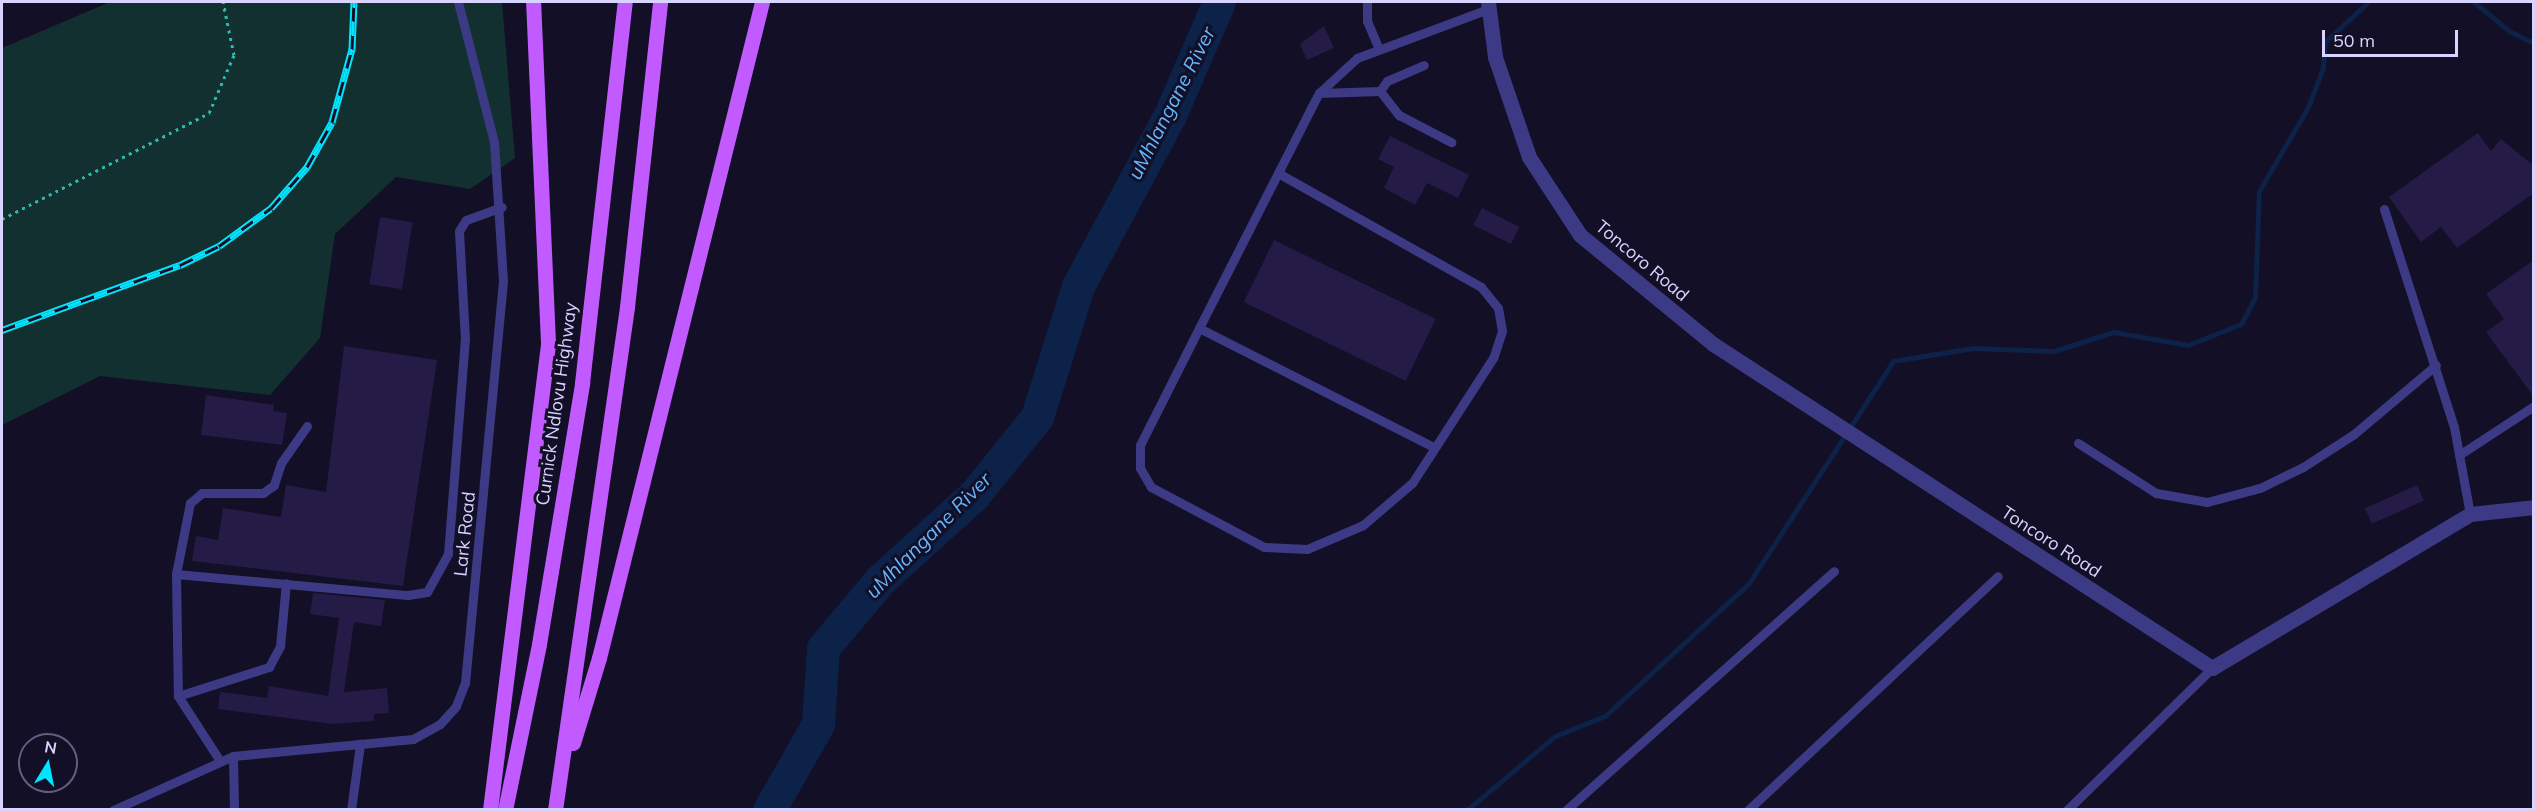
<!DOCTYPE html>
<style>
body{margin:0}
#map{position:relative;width:2535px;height:811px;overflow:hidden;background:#130f26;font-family:Mulish,sans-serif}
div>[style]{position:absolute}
.green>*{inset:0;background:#12302f}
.stream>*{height:5px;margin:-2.5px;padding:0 2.5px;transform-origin:2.5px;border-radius:2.5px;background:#0c2248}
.river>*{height:33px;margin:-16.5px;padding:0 16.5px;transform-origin:16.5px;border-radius:16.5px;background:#0c2248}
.building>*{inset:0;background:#241b47;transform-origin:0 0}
.path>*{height:3px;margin-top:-1.5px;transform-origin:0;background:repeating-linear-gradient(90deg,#2fb8b0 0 3px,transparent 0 7.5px)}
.service>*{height:9px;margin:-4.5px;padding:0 4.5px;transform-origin:4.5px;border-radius:4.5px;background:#3d3a85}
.minor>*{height:15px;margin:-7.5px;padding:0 7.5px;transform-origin:7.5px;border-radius:7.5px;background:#3d3a85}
.primary>*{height:15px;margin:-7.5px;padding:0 7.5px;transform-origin:7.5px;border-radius:7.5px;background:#c25bff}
.rail>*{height:7px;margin-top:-3.5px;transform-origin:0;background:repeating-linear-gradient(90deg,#130f26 0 14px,#00e5ff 0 28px);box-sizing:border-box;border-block:2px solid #00e5ff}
span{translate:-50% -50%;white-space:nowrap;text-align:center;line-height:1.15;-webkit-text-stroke:6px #130f26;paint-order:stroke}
.street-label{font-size:18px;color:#d9d4ff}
.water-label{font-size:20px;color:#62b6ff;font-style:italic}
.frame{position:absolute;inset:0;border:3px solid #d9d4ff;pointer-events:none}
.north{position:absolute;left:18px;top:733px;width:60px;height:60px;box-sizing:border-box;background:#130f26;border:2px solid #625e7d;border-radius:50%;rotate:10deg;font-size:16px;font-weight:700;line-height:24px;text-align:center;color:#d9d4ff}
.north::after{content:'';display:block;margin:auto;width:21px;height:27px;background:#00e5ff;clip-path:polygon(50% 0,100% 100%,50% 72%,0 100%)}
.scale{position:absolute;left:2322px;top:30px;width:136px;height:27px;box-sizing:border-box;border:3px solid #d9d4ff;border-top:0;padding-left:8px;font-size:18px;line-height:21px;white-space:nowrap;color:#d9d4ff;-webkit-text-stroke:4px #130f26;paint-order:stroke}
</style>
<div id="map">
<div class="green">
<div style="clip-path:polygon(110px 2px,502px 2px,515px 158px,470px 189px,396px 177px,335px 234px,320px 338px,270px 395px,100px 376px,2px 425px,2px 48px)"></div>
</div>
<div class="stream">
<div style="left:2474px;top:2px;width:45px;rotate:39.6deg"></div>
<div style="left:2509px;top:31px;width:28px;rotate:26deg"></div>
<div style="left:1467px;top:810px;width:115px;rotate:-40.1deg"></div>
<div style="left:1555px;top:736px;width:54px;rotate:-21.8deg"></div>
<div style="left:1605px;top:716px;width:196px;rotate:-42.7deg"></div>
<div style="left:1749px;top:583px;width:265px;rotate:-57deg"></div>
<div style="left:1893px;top:361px;width:81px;rotate:-9.2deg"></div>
<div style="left:1973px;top:348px;width:81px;rotate:2.1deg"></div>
<div style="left:2054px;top:351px;width:63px;rotate:-17.6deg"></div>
<div style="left:2114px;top:332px;width:75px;rotate:10deg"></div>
<div style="left:2188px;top:345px;width:57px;rotate:-21.6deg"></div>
<div style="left:2241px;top:324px;width:30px;rotate:-62deg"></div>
<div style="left:2255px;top:298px;width:107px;rotate:-87.9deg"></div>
<div style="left:2259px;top:191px;width:97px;rotate:-59.7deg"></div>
<div style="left:2308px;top:107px;width:42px;rotate:-69deg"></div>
<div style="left:2323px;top:68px;width:26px;rotate:-86deg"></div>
<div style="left:2325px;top:42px;width:59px;rotate:-42.9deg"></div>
</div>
<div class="river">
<div style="left:769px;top:810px;width:99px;rotate:-60.3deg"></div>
<div style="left:818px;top:724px;width:76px;rotate:-86.2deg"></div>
<div style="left:823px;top:648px;width:89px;rotate:-50deg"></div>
<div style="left:880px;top:580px;width:127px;rotate:-42.1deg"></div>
<div style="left:974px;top:495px;width:100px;rotate:-51.1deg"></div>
<div style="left:1037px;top:417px;width:137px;rotate:-72.6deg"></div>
<div style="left:1078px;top:286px;width:194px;rotate:-61.7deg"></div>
<div style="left:1170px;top:115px;width:123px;rotate:-66.6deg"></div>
</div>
<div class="building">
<div style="clip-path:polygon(1324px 26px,1334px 48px,1307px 60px,1300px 44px)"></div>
<div style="clip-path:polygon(2478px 133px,2491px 151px,2501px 139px,2534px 166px,2534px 193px,2457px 248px,2441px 227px,2421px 242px,2389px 197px)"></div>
<div style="clip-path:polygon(1390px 136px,1469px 175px,1458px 198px,1427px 183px,1415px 205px,1384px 188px,1394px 167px,1378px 159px)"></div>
<div style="left:1482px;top:208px;width:42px;height:19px;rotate:27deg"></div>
<div style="left:380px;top:217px;width:33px;height:68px;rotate:9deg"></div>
<div style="left:1274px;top:240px;width:180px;height:69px;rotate:26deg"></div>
<div style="clip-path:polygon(2534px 260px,2534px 397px,2486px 332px,2504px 319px,2486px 294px)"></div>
<div style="clip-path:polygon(344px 346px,437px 360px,403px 586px,192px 561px,196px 536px,218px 540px,223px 508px,281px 517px,286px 485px,326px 492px)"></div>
<div style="clip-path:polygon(206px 395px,274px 405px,273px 411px,287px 413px,282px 445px,201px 435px)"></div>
<div style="left:2417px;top:485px;width:17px;height:57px;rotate:66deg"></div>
<div style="clip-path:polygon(313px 593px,385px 600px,381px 626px,354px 622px,344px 692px,387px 688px,389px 713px,374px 714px,374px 721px,333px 724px,218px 709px,220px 692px,267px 698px,269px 686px,328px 696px,339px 618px,310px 614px)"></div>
</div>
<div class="path">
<div style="left:2px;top:219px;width:233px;rotate:-27.1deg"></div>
<div style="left:209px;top:113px;width:63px;rotate:-66.7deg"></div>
<div style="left:234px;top:55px;width:54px;rotate:-101.7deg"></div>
</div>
<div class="service">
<div style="left:1367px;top:2px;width:19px;rotate:90deg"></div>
<div style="left:1367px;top:21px;width:30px;rotate:67deg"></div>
<div style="left:1380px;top:91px;width:12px;rotate:-55deg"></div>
<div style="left:1387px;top:81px;width:40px;rotate:-23.4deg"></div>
<div style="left:1319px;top:93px;width:61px;rotate:-1.9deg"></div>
<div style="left:1380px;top:91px;width:31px;rotate:52deg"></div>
<div style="left:1399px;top:115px;width:59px;rotate:27.4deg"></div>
<div style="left:1278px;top:173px;width:233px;rotate:29.3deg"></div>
<div style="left:1481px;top:287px;width:27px;rotate:51deg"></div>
<div style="left:1498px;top:308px;width:23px;rotate:80deg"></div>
<div style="left:1502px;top:331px;width:28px;rotate:108deg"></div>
<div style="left:1493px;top:358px;width:149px;rotate:122.9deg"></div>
<div style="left:1412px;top:483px;width:65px;rotate:139.4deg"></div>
<div style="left:1363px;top:525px;width:61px;rotate:156.8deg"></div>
<div style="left:1307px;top:549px;width:43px;rotate:-177.3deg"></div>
<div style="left:1264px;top:547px;width:128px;rotate:-152deg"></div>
<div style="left:1151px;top:487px;width:22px;rotate:-120deg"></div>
<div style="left:1140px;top:468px;width:23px;rotate:-90deg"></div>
<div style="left:1140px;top:445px;width:131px;rotate:-63.2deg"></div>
<div style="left:1199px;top:328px;width:249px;rotate:-63deg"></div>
<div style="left:1312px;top:106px;width:15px;rotate:-62deg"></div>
<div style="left:1319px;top:93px;width:52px;rotate:-42.6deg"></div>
<div style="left:1357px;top:58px;width:140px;rotate:-20.5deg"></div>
<div style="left:2384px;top:209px;width:229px;rotate:72.2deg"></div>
<div style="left:2454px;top:427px;width:88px;rotate:79.6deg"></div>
<div style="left:1199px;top:328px;width:263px;rotate:26.9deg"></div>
<div style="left:307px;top:426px;width:45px;rotate:125.1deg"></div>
<div style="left:281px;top:463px;width:23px;rotate:108deg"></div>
<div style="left:274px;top:485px;width:14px;rotate:144deg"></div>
<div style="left:263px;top:493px;width:61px;rotate:180deg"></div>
<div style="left:202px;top:493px;width:16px;rotate:140deg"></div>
<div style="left:190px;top:503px;width:72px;rotate:101.2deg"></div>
<div style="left:176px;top:574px;width:233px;rotate:5.2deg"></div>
<div style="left:408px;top:595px;width:19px;rotate:-9deg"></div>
<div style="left:427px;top:592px;width:43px;rotate:-61.1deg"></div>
<div style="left:448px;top:554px;width:216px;rotate:-85.5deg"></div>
<div style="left:465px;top:339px;width:108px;rotate:-93.2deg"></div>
<div style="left:459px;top:231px;width:13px;rotate:-58deg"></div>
<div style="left:466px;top:220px;width:38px;rotate:-20deg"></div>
<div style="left:2078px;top:443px;width:93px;rotate:32.7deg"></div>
<div style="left:2156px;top:493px;width:52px;rotate:10deg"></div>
<div style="left:2207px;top:502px;width:55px;rotate:-14.8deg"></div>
<div style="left:2260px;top:488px;width:48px;rotate:-26deg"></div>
<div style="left:2303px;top:467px;width:61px;rotate:-32.9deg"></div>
<div style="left:2354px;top:434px;width:107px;rotate:-40.1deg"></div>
<div style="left:2459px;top:455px;width:90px;rotate:-33.2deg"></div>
<div style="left:176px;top:574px;width:122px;rotate:89.1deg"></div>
<div style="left:178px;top:696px;width:96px;rotate:-17.7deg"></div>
<div style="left:269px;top:667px;width:24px;rotate:-62deg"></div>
<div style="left:280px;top:646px;width:63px;rotate:-84.6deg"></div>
<div style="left:178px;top:696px;width:77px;rotate:57.1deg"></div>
<div style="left:233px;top:756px;width:54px;rotate:88.9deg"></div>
<div style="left:113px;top:810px;width:132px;rotate:-24.2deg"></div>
<div style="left:233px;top:756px;width:181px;rotate:-5.4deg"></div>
<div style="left:413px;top:739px;width:31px;rotate:-29deg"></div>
<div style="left:440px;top:724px;width:24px;rotate:-48deg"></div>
<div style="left:456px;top:706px;width:25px;rotate:-69deg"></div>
<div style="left:465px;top:683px;width:404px;rotate:-84.6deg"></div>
<div style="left:503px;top:281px;width:139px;rotate:-93.7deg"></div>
<div style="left:494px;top:142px;width:145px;rotate:-104.4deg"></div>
<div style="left:351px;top:810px;width:67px;rotate:-82.2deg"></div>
<div style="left:1566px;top:810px;width:359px;rotate:-41.7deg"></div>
<div style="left:1748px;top:810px;width:342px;rotate:-43.1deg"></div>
<div style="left:2067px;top:810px;width:203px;rotate:-44.4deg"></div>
</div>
<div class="minor">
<div style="left:1488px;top:2px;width:55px;rotate:82.7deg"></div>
<div style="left:1495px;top:57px;width:106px;rotate:71.2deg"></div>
<div style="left:1529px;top:157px;width:93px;rotate:56.8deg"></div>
<div style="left:1580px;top:235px;width:172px;rotate:39.3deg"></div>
<div style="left:1713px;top:344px;width:595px;rotate:33deg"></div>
<div style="left:2212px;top:668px;width:300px;rotate:-30.8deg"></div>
<div style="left:2470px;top:514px;width:64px;rotate:-6.2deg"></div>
</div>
<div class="primary">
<div style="left:573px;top:743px;width:89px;rotate:-73deg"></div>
<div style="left:599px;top:658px;width:676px;rotate:-76.05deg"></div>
<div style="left:490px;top:810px;width:471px;rotate:-82.9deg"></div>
<div style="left:548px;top:343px;width:341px;rotate:-92.5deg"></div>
<div style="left:505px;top:810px;width:169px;rotate:-78.4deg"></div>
<div style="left:539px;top:644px;width:265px;rotate:-80.6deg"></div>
<div style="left:582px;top:383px;width:383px;rotate:-83.6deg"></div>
<div style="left:555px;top:810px;width:508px;rotate:-81.85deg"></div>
<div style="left:627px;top:307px;width:307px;rotate:-83.8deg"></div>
</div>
<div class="rail">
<div style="left:2px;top:330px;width:189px;rotate:-20.1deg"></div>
<div style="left:180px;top:265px;width:43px;rotate:-26deg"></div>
<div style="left:219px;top:246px;width:64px;rotate:-36.2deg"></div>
<div style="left:271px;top:208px;width:55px;rotate:-48.7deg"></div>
<div style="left:307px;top:167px;width:51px;rotate:-60.9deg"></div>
<div style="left:332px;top:122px;width:76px;rotate:-74.7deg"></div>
<div style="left:352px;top:49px;width:47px;rotate:-87.6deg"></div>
</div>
<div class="street-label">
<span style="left:1642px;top:261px;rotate:40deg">Toncoro Road</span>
<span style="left:557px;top:404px;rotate:-82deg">Curnick Ndlovu Highway</span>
<span style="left:465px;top:534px;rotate:-84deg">Lark Road</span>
<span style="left:2051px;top:542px;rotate:33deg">Toncoro Road</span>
</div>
<div class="water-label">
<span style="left:1171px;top:103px;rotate:-63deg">uMhlangane River</span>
<span style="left:928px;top:535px;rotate:-45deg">uMhlangane River</span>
</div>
<div class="frame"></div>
<div class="north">N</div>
<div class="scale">50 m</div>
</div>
